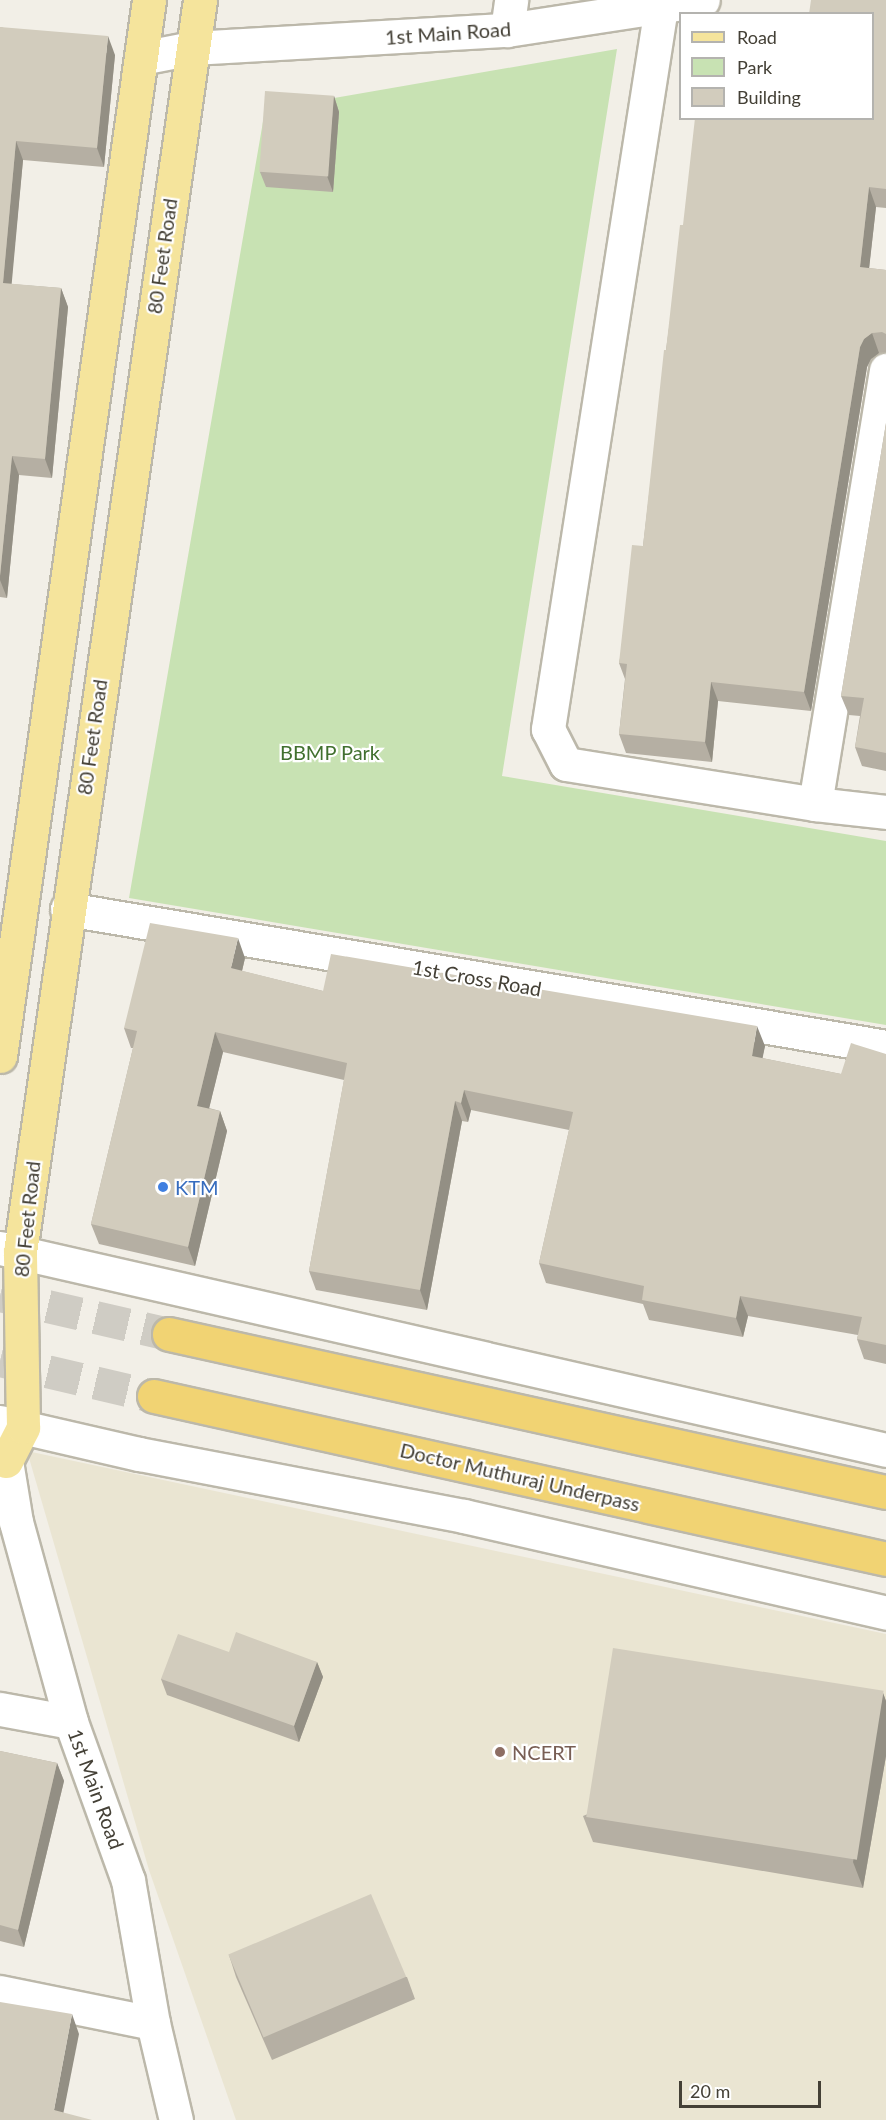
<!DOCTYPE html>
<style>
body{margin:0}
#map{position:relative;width:886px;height:2120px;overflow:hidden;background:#f2efe7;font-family:Lato,sans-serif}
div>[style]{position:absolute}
.education>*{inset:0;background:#eae5d2}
.green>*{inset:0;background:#c8e2b3}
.highway-tunnel>*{height:33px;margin-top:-16.5px;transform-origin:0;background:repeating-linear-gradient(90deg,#cfccc4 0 33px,transparent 0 49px)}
.roads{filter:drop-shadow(2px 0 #bcb8aa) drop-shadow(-2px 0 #bcb8aa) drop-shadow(0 2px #bcb8aa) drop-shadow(0 -2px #bcb8aa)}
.minor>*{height:33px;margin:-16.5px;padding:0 16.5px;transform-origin:16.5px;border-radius:16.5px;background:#fff}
.major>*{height:33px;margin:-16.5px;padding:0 16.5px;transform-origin:16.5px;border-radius:16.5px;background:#f5e49c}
.highway>*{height:33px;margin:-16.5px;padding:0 16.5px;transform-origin:16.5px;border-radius:16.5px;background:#f1d373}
.wall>*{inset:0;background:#b5afa3}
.shaded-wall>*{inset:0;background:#938f84}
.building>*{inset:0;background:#d2ccbd;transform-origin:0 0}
.dots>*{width:16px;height:16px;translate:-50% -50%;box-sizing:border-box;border:3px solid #fff;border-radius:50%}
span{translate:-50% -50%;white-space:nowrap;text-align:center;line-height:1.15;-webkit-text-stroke:4.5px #fff;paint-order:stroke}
.street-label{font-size:20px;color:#444036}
.park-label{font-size:20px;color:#41702f}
.shop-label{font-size:20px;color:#366cbe}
.left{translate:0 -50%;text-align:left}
.education-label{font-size:20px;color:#785e54}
.legend{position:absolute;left:679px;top:12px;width:195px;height:108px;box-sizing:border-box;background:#fff;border:2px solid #b4b3af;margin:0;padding:8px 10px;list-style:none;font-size:18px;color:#444036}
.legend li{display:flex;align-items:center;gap:12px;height:30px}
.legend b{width:30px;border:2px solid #b4b3af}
.scale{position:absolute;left:679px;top:2081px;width:142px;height:27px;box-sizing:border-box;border:3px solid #444036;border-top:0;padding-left:8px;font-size:18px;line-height:21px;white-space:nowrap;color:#444036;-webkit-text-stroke:4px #fff;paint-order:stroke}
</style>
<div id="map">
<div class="education">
<div style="clip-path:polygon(27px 1451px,886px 1634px,886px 2120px,236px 2120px,149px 1870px)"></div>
</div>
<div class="green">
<div style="clip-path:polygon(617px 49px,502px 776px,886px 841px,886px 1025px,129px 898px,265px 110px)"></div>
</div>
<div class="highway-tunnel">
<div style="left:0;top:1295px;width:173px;rotate:13deg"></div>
<div style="left:0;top:1360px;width:158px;rotate:13.2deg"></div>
</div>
<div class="roads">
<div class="minor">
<div style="left:661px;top:7px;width:731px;rotate:98.9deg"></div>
<div style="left:548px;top:729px;width:39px;rotate:63deg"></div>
<div style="left:566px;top:764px;width:252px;rotate:9.1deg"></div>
<div style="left:815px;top:804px;width:71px;rotate:6.4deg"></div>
<div style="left:507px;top:30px;width:30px;rotate:-82deg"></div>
<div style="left:141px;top:58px;width:52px;rotate:-11.1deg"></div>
<div style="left:192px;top:48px;width:316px;rotate:-3.3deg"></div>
<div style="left:507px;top:30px;width:198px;rotate:-8.7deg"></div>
<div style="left:815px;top:804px;width:440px;rotate:-80.7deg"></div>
<div style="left:67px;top:909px;width:831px;rotate:9.56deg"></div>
<div style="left:0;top:1248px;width:909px;rotate:12.84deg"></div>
<div style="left:0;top:1422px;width:143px;rotate:13deg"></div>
<div style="left:139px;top:1454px;width:331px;rotate:10.8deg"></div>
<div style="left:464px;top:1516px;width:433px;rotate:12.9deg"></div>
<div style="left:6px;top:1461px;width:62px;rotate:80.7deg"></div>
<div style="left:16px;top:1522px;width:207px;rotate:74.6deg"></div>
<div style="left:71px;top:1722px;width:168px;rotate:70.2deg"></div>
<div style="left:128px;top:1880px;width:145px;rotate:80.1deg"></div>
<div style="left:153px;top:2023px;width:100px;rotate:76.7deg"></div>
<div style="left:0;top:1709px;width:72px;rotate:10.4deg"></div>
<div style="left:0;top:1992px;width:156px;rotate:11.5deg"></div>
</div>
<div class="major">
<div style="left:0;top:1056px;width:1066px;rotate:-81.97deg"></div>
<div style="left:6px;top:1461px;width:38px;rotate:-63deg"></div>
<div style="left:23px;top:1427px;width:175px;rotate:-91deg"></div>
<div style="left:20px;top:1252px;width:1265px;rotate:-81.82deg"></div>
</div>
<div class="highway">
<div style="left:169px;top:1334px;width:734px;rotate:12.43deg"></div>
<div style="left:154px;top:1396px;width:750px;rotate:12.55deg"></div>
</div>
</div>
<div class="wall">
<div style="clip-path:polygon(886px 0,886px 208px,876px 207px,869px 268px,886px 270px,886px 352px,879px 353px,871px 359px,867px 367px,811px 711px,718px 701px,712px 762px,626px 753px,619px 734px,625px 679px,619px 663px,643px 546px,666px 350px,683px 225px,873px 118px)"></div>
<div style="clip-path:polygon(0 27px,115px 55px,104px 167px,23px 160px,11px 284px,61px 288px,68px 307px,52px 478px,19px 475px,7px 598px,0 597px)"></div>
<div style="clip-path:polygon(334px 96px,339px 112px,333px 192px,266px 187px,260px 172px)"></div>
<div style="clip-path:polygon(886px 423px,886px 771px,862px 766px,855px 747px,860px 716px,849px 715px,841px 696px)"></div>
<div style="clip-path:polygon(245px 958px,242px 971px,323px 991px,765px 1046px,762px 1058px,841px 1074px,886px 1054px,886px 1364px,864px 1359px,857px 1339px,858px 1335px,748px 1316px,743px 1337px,649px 1320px,643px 1304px,546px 1283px,539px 1263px,569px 1130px,471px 1110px,468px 1122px,462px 1121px,427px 1310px,316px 1290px,309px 1271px,344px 1080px,223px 1052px,209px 1108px,220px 1111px,227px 1131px,195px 1266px,99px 1244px,91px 1224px,133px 1048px,131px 1048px,124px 1028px)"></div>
<div style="clip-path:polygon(229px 1652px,317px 1662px,323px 1677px,299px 1742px,167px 1695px,161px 1679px)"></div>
<div style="clip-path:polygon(883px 1693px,886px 1701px,886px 1756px,863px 1888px,593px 1842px,583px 1816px)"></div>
<div style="clip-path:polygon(0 1751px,57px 1763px,64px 1781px,24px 1947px,0 1941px)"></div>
<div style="clip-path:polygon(229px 1955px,407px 1977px,415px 1999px,272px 2060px,236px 1977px)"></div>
</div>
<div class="shaded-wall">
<div style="clip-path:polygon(108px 36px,115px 55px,104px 167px,97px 148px)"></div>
<div style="clip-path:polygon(334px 96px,339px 112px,333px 192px,327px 176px)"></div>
<div style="clip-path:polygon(16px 141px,23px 160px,10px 302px,3px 283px)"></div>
<div style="clip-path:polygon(869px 187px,876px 207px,867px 287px,860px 267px)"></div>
<div style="clip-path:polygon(61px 288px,68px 307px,52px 478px,45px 459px)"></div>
<div style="clip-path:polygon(872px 333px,879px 353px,871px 359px,867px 367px,811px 711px,804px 692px,860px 347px,864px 339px)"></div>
<div style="clip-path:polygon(12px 456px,19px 475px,7px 598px,0 580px,0 576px)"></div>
<div style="clip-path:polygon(711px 682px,718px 701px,712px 762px,705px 742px)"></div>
<div style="clip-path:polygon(238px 938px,245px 958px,238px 988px,231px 968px)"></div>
<div style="clip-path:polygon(757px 1026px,765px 1046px,759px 1076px,752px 1056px)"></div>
<div style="clip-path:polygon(215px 1032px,223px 1052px,205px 1125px,197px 1106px)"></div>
<div style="clip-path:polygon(464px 1090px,471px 1110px,468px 1122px,461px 1103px)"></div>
<div style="clip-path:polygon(455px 1101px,462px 1121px,427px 1310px,420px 1290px)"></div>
<div style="clip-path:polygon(220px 1111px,227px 1131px,195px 1266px,188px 1247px)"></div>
<div style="clip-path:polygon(740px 1296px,748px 1316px,743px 1337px,736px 1318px)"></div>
<div style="clip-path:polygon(317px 1662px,323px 1677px,299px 1742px,294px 1726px)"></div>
<div style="clip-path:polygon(883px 1693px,886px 1701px,886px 1756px,863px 1888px,853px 1862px)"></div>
<div style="clip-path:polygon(57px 1763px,64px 1781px,24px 1947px,18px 1930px)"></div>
<div style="clip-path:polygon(72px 2014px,79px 2034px,62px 2120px,54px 2110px)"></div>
</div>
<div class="building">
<div style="clip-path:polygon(811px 0,886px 0,886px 189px,869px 187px,860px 267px,886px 270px,886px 334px,882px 332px,872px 333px,864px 339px,860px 347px,804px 692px,711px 682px,705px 742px,619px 734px,627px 664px,619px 663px,632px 545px,643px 546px,664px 350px,666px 350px,680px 225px,683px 225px,695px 118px,873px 118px,873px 14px,809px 14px)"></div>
<div style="clip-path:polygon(0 27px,108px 36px,97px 148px,16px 141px,3px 283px,61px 288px,45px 459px,12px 456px,0 576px)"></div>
<div style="left:265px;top:91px;width:69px;height:81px;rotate:4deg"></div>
<div style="clip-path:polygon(886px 423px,886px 753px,855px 747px,864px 698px,841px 696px)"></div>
<div style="clip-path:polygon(150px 923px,238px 938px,231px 968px,323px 991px,331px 954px,757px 1026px,752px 1056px,841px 1074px,851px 1043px,886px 1054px,886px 1345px,857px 1339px,862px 1317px,740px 1296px,736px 1318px,642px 1300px,644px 1286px,539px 1263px,573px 1112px,464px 1090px,461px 1103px,455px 1101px,420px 1290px,309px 1271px,347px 1063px,215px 1032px,197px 1106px,220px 1111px,188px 1247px,91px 1224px,137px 1031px,124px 1028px)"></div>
<div style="clip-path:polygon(236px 1632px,317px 1662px,294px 1726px,161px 1679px,178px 1634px,229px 1652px)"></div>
<div style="left:613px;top:1648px;width:274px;height:171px;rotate:9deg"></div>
<div style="clip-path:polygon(0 1751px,57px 1763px,18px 1930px,0 1925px)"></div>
<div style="left:371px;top:1894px;width:90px;height:155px;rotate:67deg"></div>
<div style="clip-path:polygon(0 2002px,72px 2014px,54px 2110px,92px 2120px,0 2120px)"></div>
</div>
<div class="dots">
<div style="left:163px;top:1187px;background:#3f7fe0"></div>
<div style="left:500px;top:1752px;background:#8d6e63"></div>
</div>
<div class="street-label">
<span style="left:448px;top:33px;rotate:-4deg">1st Main Road</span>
<span style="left:162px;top:256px;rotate:-82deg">80 Feet Road</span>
<span style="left:92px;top:737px;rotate:-82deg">80 Feet Road</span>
<span style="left:477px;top:978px;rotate:10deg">1st Cross Road</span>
<span style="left:27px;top:1219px;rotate:-84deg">80 Feet Road</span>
<span style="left:520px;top:1477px;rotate:13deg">Doctor Muthuraj Underpass</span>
<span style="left:96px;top:1789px;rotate:70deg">1st Main Road</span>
</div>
<div class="park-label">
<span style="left:330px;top:752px">BBMP Park</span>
</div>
<div class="shop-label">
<span class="left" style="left:175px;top:1187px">KTM</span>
</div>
<div class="education-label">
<span class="left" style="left:512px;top:1752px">NCERT</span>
</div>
<ul class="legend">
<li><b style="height:8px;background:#f5e49c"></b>Road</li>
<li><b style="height:16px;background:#c8e2b3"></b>Park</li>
<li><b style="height:16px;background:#d2ccbd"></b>Building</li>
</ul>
<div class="scale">20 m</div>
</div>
